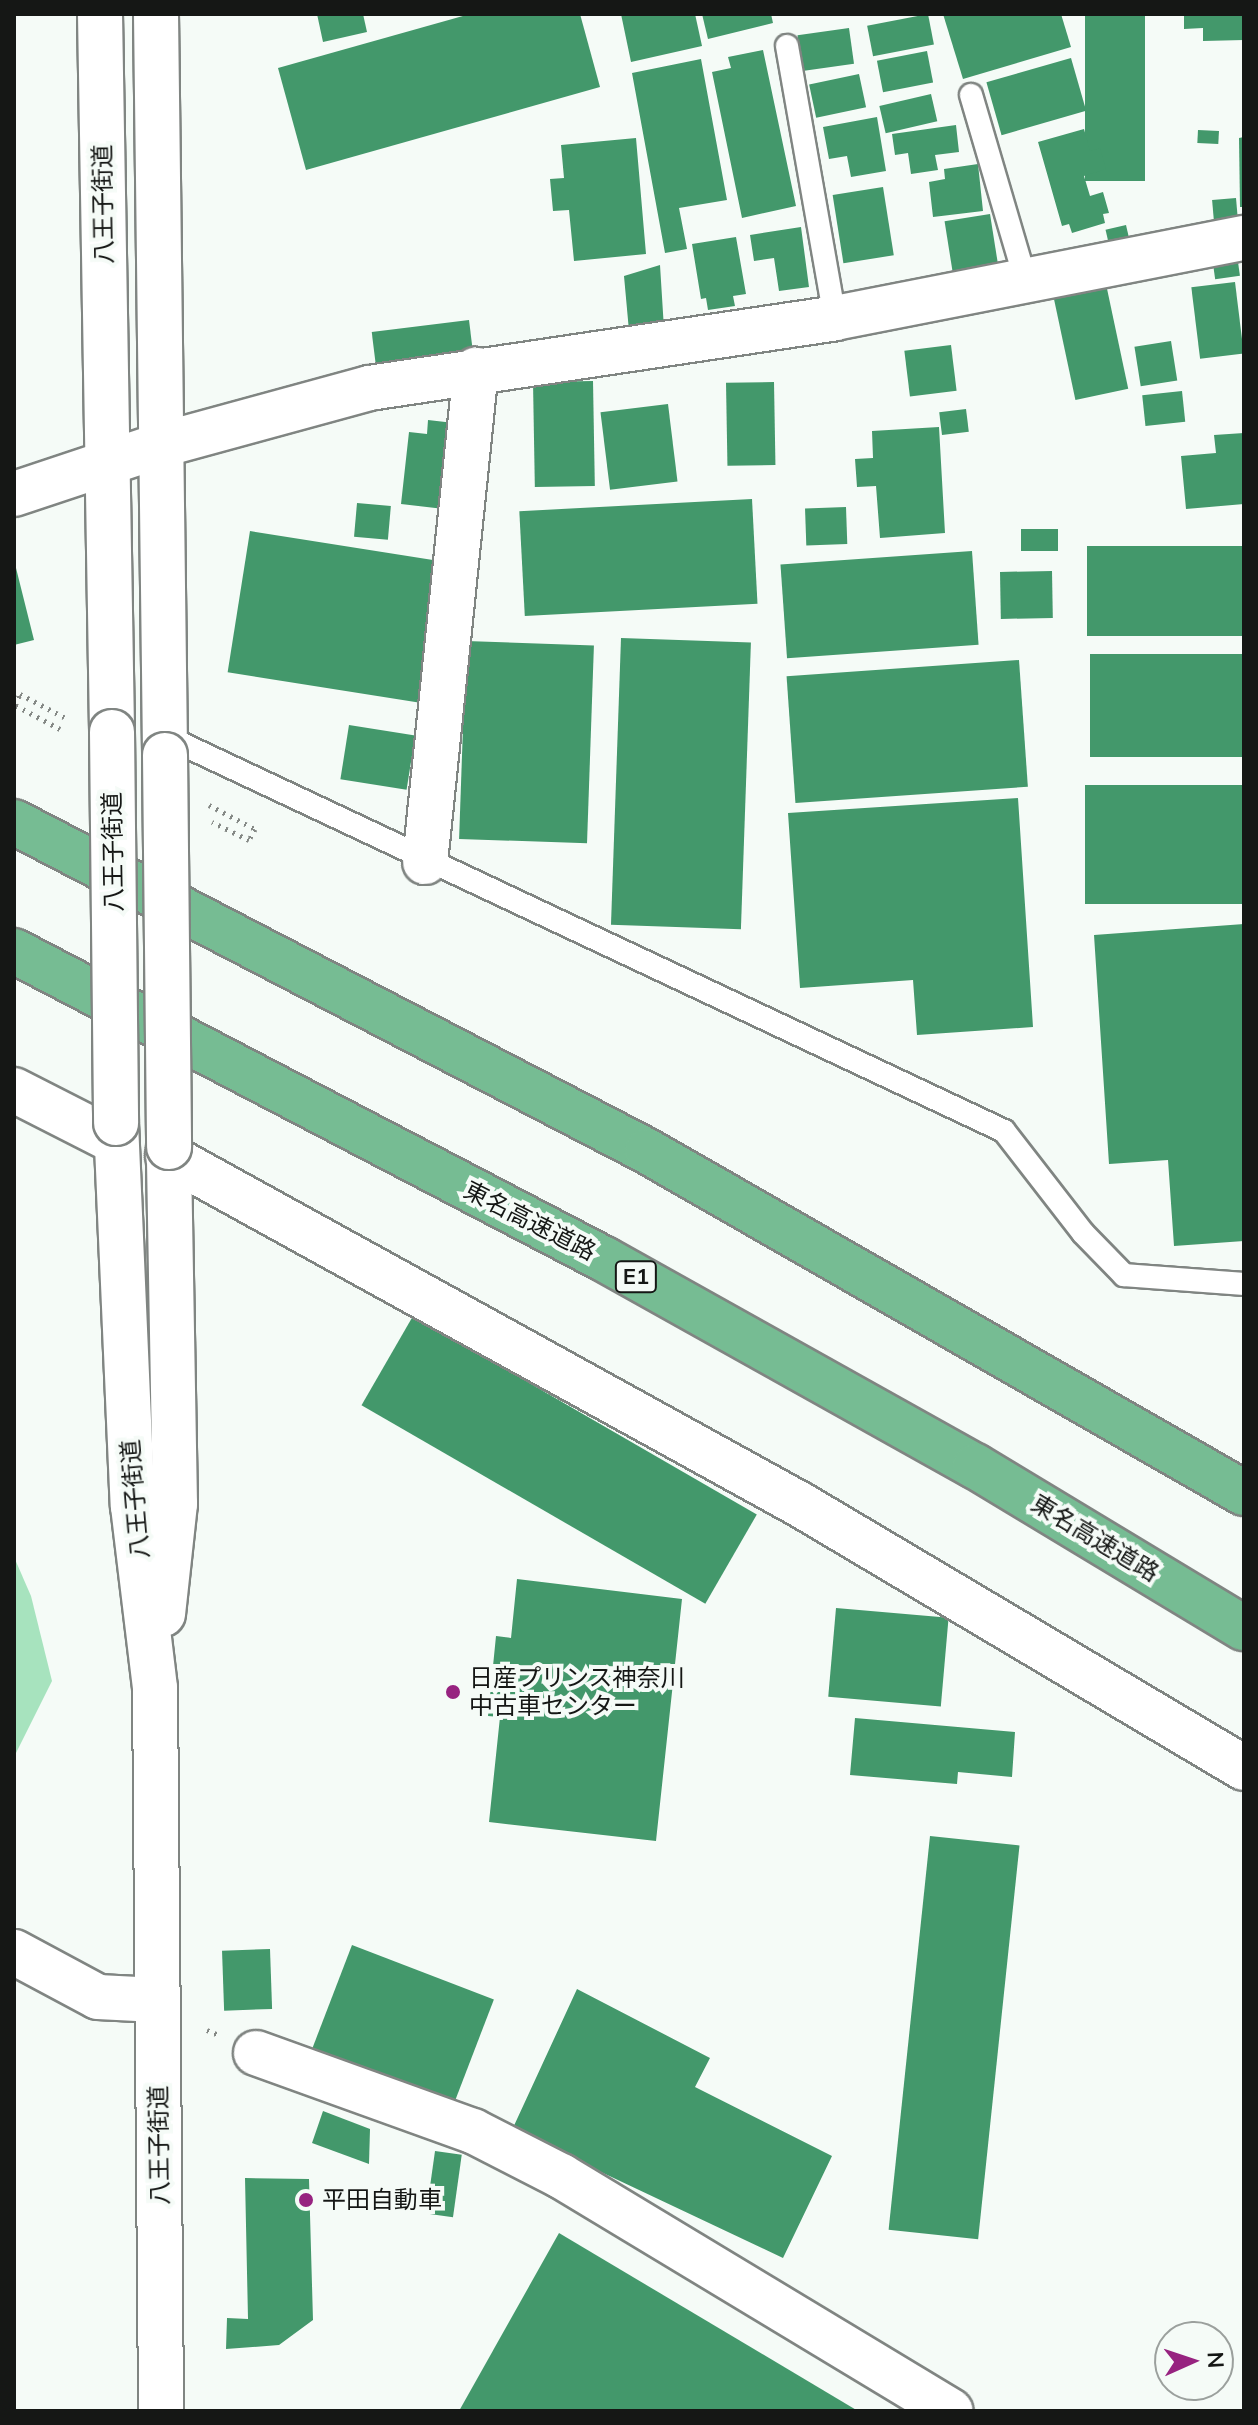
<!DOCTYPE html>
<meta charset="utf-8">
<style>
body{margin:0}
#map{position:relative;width:1258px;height:2425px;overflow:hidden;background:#f5fbf7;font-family:Mulish,"Noto Sans JP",sans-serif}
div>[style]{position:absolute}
.green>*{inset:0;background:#a7e3be}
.building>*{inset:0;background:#43986b;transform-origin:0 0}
.path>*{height:5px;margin-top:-2.5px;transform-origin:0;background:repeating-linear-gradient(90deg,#848885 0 2px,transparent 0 8px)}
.roads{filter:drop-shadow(2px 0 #808582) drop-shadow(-2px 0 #808582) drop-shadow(0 2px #808582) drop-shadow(0 -2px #808582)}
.lane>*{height:22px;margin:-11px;padding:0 11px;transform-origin:11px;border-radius:11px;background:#fff}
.street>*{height:44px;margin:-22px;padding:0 22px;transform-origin:22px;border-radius:22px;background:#fff}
.secondary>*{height:44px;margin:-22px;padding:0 22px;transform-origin:22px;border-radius:22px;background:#fff}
.highway>*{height:44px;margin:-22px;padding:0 22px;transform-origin:22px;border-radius:22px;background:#76bc93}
.bridges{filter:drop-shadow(2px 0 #808582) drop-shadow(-2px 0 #808582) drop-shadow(0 2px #808582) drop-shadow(0 -2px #808582)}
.secondary-bridge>*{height:44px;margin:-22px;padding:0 22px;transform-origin:22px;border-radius:22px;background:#fff}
.dots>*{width:22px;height:22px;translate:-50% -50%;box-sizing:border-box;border:4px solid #f5fbf7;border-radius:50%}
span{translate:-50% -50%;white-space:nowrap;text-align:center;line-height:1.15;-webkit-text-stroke:8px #f5fbf7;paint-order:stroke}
.shield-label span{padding:2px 6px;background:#f5fbf7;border:2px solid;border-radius:6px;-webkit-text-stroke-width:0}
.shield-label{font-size:22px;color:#151715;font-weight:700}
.street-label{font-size:24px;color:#151715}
.poi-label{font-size:24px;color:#151715}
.left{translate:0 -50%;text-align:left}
.frame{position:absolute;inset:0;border:16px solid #151715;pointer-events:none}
.north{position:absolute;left:1154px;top:2321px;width:80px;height:80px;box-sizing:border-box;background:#f5fbf7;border:2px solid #9ba09d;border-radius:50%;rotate:87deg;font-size:22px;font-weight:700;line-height:32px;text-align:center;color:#151715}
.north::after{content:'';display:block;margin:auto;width:28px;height:36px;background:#972380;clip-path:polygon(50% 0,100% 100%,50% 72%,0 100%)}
</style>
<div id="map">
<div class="green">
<div style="clip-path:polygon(14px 1557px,31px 1596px,52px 1681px,14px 1757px)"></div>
</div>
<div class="building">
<div style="clip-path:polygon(317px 14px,363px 14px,367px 32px,323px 42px)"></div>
<div style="clip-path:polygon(470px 14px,580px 14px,600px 87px,306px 170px,278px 68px)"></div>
<div style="clip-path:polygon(621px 14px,695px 14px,702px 46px,631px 62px)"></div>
<div style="clip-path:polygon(702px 14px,771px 14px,773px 23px,708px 39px)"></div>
<div style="left:928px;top:14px;width:31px;height:62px;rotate:79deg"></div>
<div style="clip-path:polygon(943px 14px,1061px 14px,1071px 47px,963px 79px)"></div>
<div style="left:1085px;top:14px;width:60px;height:167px"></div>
<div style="clip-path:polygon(1184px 14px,1244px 14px,1244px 40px,1203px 41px,1203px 28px,1184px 29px)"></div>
<div style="left:849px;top:28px;width:36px;height:52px;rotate:82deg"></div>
<div style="clip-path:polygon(763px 50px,796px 206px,742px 218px,712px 72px,731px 68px,728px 57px)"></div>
<div style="left:927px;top:51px;width:32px;height:51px;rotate:79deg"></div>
<div style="left:1071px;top:58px;width:55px;height:88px;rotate:74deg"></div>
<div style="clip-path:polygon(701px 59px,727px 200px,679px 208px,687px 249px,665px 253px,632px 73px)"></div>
<div style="left:859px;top:74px;width:34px;height:51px;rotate:78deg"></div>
<div style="left:931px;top:94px;width:28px;height:53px;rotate:77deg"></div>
<div style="clip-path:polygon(877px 117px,886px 171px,851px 177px,847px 156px,829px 159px,823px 127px)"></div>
<div style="clip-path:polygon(956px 125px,959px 152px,935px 155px,938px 170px,911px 174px,908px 153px,895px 155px,892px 134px)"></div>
<div style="clip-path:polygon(1084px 129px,1090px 151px,1100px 148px,1106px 169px,1084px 176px,1090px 196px,1103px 192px,1109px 213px,1103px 214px,1105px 223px,1072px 233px,1069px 224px,1062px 226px,1038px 142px)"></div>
<div style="left:1198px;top:130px;width:21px;height:13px;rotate:3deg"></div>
<div style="clip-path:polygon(1244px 137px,1244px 207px,1240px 207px,1239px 138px)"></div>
<div style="clip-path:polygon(636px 138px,646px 254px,574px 261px,569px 210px,553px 211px,550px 179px,564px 178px,561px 145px)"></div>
<div style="clip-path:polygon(978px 164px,983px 211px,933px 217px,929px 182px,945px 179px,944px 169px)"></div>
<div style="left:883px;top:187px;width:69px;height:51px;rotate:81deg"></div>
<div style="left:1236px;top:198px;width:24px;height:24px;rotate:85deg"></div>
<div style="left:990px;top:214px;width:52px;height:46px;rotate:81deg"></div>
<div style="left:1126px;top:225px;width:18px;height:21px;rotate:77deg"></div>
<div style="clip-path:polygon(801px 227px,809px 287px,779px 291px,774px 258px,754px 261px,750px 235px)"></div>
<div style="clip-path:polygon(736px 237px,746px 294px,733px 296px,735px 306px,708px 310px,706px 298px,701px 299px,692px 244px)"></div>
<div style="left:1237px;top:255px;width:21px;height:25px;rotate:82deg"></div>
<div style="clip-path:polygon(660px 265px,664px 329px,629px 331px,624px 276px)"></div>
<div style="left:1235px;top:282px;width:72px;height:44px;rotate:83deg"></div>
<div style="left:1106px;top:284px;width:107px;height:54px;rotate:78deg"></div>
<div style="left:469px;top:320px;width:32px;height:98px;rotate:83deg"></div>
<div style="left:1171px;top:341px;width:40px;height:37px;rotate:81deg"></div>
<div style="left:951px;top:345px;width:46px;height:47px;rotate:83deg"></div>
<div style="left:593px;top:381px;width:105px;height:60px;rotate:89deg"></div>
<div style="left:774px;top:382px;width:83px;height:48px;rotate:89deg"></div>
<div style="left:1182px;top:391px;width:31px;height:40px;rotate:84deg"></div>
<div style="left:668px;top:404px;width:78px;height:68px;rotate:83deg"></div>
<div style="left:966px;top:409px;width:23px;height:27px;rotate:83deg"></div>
<div style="clip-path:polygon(428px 420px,454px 423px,444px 509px,401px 504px,409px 432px,427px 434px)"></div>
<div style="clip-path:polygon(939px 427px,945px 533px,880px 538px,876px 486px,857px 487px,855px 459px,873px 458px,872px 431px)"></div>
<div style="clip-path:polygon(1244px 433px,1244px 504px,1186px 509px,1181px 456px,1216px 453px,1214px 435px)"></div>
<div style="left:752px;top:499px;width:105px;height:233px;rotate:87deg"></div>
<div style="left:357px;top:503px;width:34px;height:34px;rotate:5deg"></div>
<div style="left:846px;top:507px;width:37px;height:41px;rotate:88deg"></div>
<div style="left:1058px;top:529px;width:22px;height:37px;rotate:90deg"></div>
<div style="left:250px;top:531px;width:198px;height:143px;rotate:9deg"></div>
<div style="left:1244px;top:546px;width:90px;height:157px;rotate:90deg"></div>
<div style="left:972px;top:551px;width:94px;height:192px;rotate:86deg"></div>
<div style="clip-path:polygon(14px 560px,34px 640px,14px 645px)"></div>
<div style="left:1052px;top:571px;width:47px;height:52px;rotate:89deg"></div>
<div style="left:621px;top:638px;width:130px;height:287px;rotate:2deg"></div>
<div style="left:466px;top:641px;width:128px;height:198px;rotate:2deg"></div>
<div style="left:1244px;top:654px;width:103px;height:154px;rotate:90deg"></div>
<div style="left:1019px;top:660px;width:127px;height:233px;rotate:86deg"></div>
<div style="left:349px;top:725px;width:67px;height:55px;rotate:9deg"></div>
<div style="left:1244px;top:785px;width:119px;height:159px;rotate:90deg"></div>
<div style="clip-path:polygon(1018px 798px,1033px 1027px,917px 1035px,913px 980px,800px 988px,788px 813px)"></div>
<div style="clip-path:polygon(1244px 924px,1244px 1241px,1174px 1246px,1168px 1160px,1109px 1164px,1094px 935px)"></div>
<div style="left:413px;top:1316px;width:397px;height:103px;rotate:30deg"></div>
<div style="clip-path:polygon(517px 1579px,682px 1599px,656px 1841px,489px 1822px,500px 1717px,488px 1716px,496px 1636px,511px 1638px)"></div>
<div style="left:836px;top:1608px;width:113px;height:89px;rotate:5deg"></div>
<div style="clip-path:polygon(855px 1718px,1015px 1732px,1012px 1777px,958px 1772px,957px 1784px,850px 1775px)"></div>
<div style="left:930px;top:1836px;width:90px;height:396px;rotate:6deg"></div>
<div style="left:352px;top:1945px;width:152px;height:118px;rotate:21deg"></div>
<div style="left:270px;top:1949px;width:60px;height:48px;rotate:88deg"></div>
<div style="clip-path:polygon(577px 1989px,710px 2058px,695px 2087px,832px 2156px,783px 2258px,512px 2130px)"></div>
<div style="clip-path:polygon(323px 2111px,370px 2129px,369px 2164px,312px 2143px)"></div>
<div style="left:435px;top:2151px;width:27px;height:63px;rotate:8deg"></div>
<div style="clip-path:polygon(245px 2178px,309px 2179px,313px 2320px,279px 2345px,226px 2349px,227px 2318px,248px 2319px)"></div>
<div style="clip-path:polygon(559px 2233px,858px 2411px,459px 2411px)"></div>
</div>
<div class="path">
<div style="left:60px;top:729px;width:51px;rotate:-151.9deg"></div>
<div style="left:15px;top:705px;width:12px;rotate:-66deg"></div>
<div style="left:20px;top:694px;width:50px;rotate:27.6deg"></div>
<div style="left:209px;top:805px;width:52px;rotate:27.6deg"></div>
<div style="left:255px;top:829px;width:13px;rotate:119deg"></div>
<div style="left:249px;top:840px;width:41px;rotate:-154.1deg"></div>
<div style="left:207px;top:2030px;width:13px;rotate:23deg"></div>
</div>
<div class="roads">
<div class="lane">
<div style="left:787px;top:46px;width:276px;rotate:80deg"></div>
<div style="left:971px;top:95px;width:192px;rotate:73.6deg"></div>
<div style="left:165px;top:736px;width:927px;rotate:25.21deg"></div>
<div style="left:1004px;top:1131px;width:129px;rotate:52.2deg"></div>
<div style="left:1083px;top:1233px;width:59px;rotate:45.7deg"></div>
<div style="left:1124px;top:1275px;width:120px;rotate:4.3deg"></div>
</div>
<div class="street">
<div style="left:14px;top:494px;width:155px;rotate:-18.4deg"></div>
<div style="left:161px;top:445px;width:216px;rotate:-15.3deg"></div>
<div style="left:369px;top:388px;width:471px;rotate:-8.5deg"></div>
<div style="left:835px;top:318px;width:417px;rotate:-11.1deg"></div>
<div style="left:425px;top:862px;width:495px;rotate:-84.1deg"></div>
<div style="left:14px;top:1090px;width:114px;rotate:27deg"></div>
<div style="left:168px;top:1156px;width:723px;rotate:28.87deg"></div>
<div style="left:801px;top:1505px;width:515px;rotate:30.7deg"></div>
<div style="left:256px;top:2053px;width:231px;rotate:19.8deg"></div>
<div style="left:473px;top:2131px;width:99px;rotate:27.1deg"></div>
<div style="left:561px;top:2176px;width:455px;rotate:31.1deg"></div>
</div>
<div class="secondary">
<div style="left:100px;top:14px;width:718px;rotate:89.04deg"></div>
<div style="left:156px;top:14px;width:741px;rotate:89.3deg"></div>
<div style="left:116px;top:1123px;width:383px;rotate:87.5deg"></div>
<div style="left:133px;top:1506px;width:183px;rotate:83.1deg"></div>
<div style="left:155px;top:1688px;width:723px;rotate:89.52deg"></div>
<div style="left:163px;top:1614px;width:111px;rotate:-83.8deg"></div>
<div style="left:175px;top:1504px;width:357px;rotate:-91deg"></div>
<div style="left:14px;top:1952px;width:95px;rotate:28.2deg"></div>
<div style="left:98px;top:1997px;width:59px;rotate:2.9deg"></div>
</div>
<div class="highway">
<div style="left:14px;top:822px;width:713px;rotate:27.46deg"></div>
<div style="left:647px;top:1151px;width:688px;rotate:29.81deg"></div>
<div style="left:14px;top:951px;width:666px;rotate:27.57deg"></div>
<div style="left:604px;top:1259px;width:425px;rotate:29.2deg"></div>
<div style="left:975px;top:1466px;width:314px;rotate:31.1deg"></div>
</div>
</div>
<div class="bridges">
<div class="secondary-bridge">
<div style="left:112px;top:732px;width:391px;rotate:89.4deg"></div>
<div style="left:165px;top:755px;width:392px;rotate:89.4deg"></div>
</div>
</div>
<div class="dots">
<div style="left:453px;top:1692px;background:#972380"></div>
<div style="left:306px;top:2200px;background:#972380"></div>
</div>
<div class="shield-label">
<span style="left:636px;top:1277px">E1</span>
</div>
<div class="street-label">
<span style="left:103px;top:204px;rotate:-91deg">八王子街道</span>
<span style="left:113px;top:852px;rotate:-91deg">八王子街道</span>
<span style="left:530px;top:1221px;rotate:27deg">東名高速道路</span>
<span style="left:135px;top:1499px;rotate:-95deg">八王子街道</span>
<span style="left:1095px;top:1538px;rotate:31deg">東名高速道路</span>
<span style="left:159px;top:2145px;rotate:-91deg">八王子街道</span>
</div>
<div class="poi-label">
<span class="left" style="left:469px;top:1692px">日産プリンス神奈川<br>中古車センター</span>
<span class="left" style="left:322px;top:2200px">平田自動車</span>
</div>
<div class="frame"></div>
<div class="north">N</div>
</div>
